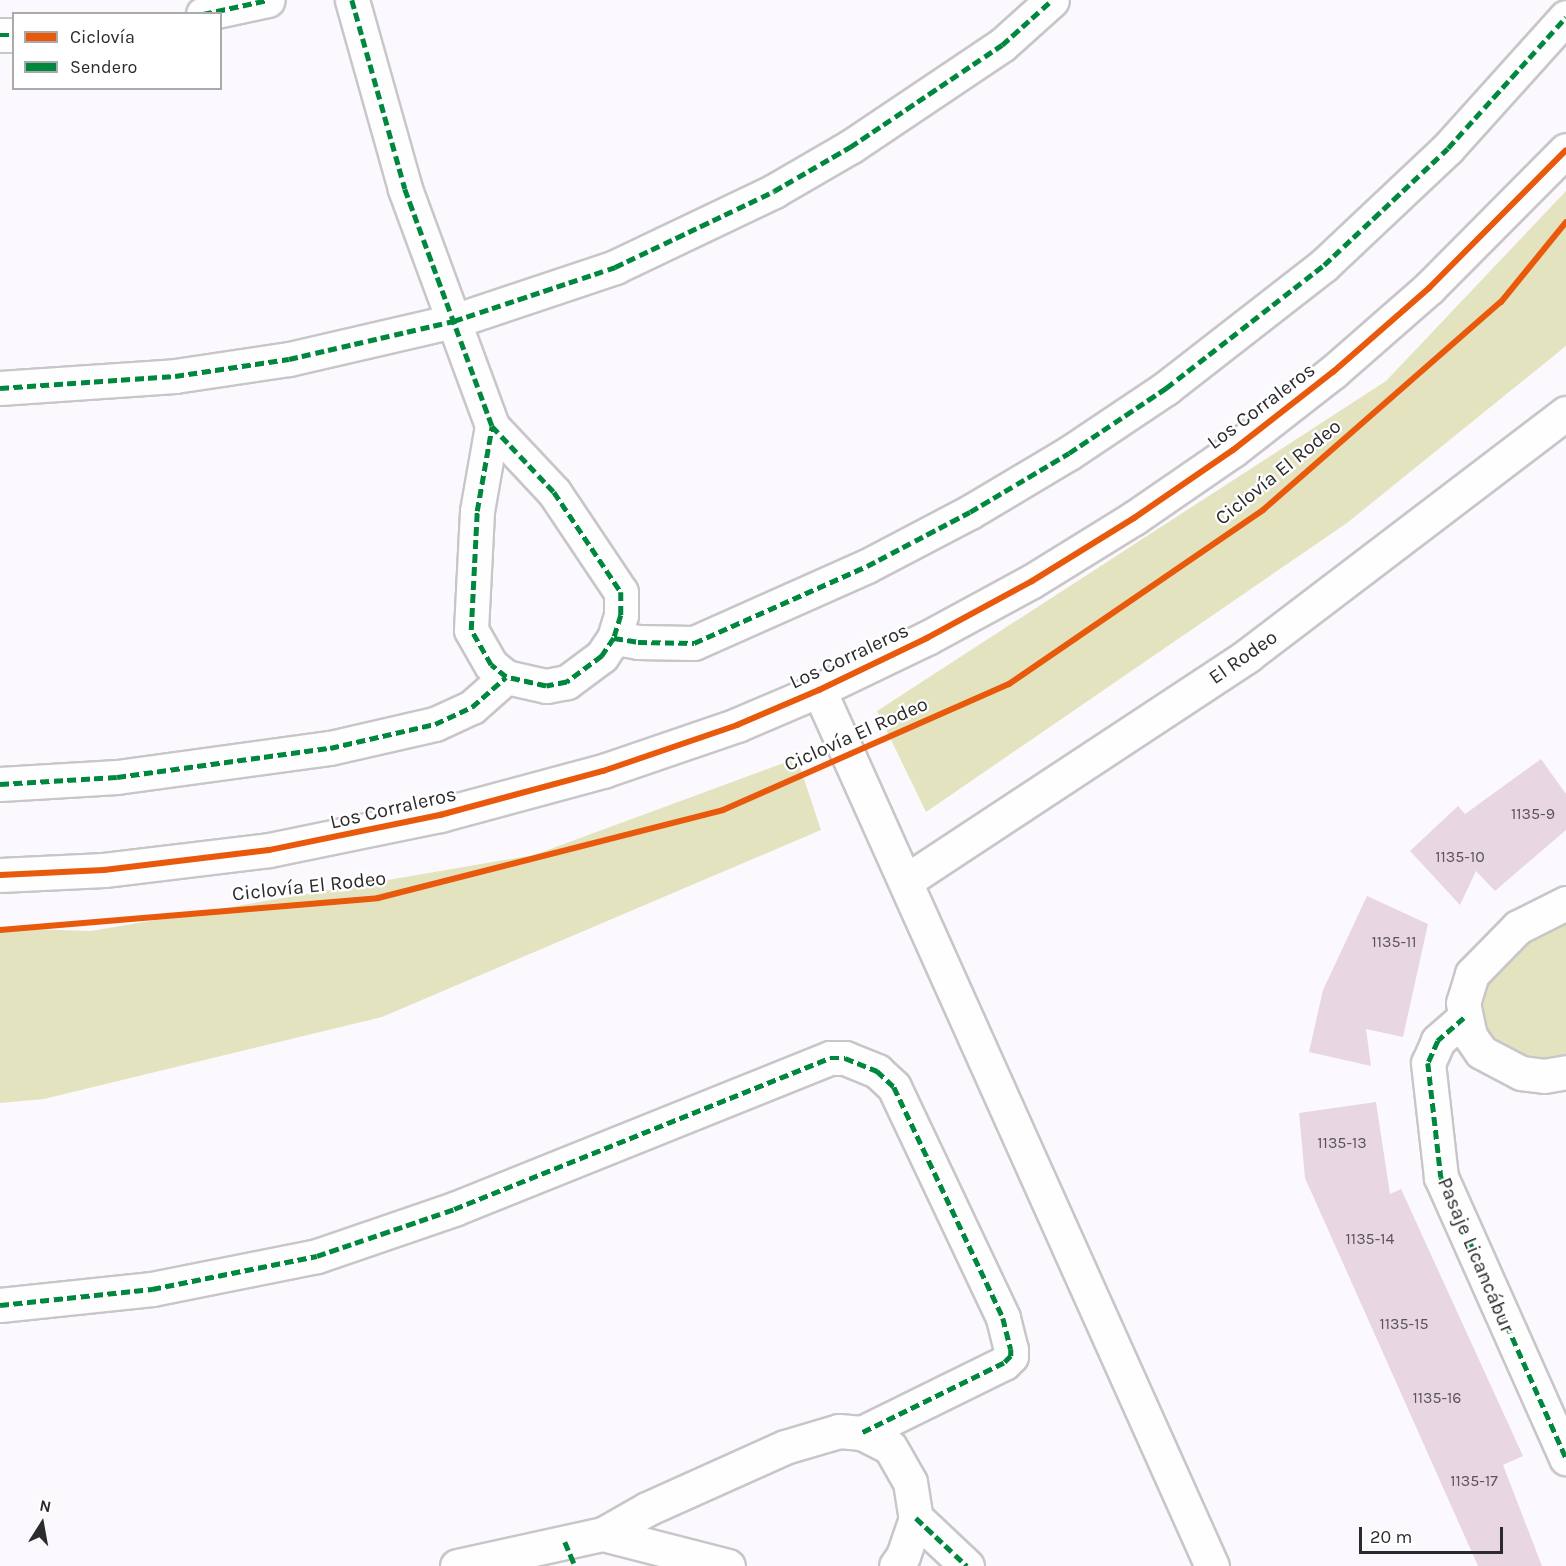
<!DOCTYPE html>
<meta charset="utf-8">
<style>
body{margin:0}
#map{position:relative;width:1566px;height:1566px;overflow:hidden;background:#fbf9fd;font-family:Karla,sans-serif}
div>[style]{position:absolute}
.green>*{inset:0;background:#e3e4bf}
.building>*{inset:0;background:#e8d7e3}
.roads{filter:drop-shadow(2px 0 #c8c6c9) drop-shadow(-2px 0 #c8c6c9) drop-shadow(0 2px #c8c6c9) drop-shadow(0 -2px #c8c6c9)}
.minor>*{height:33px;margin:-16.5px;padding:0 16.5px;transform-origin:16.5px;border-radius:16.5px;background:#fefeff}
.quiet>*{height:4.5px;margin-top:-2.25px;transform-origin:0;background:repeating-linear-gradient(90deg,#00873e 0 9px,transparent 0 13.5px)}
.cycleway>*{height:6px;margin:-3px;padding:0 3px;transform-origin:3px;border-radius:3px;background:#e8590c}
span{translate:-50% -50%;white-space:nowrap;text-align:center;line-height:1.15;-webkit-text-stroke:4.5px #fff;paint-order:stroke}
.number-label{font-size:16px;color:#5a555a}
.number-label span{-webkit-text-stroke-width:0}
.street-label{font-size:20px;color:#2b2a2c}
.legend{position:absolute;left:12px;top:12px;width:210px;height:78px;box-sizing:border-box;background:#fff;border:2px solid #aaaaab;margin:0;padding:8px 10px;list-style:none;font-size:18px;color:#2b2a2c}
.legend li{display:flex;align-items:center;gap:12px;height:30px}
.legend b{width:30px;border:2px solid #aaaaab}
.north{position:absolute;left:12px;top:1494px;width:60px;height:60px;-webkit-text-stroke:4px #fff;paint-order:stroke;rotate:11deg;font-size:16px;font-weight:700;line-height:24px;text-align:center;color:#2b2a2c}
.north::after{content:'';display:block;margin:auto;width:21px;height:27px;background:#2b2a2c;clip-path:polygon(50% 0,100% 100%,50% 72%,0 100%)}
.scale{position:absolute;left:1359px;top:1527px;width:144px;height:27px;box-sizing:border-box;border:3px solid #2b2a2c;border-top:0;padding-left:8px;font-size:18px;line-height:21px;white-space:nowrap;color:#2b2a2c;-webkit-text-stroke:4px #fff;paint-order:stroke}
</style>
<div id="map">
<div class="green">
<div style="clip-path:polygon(1566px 191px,1566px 346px,1347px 523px,926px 812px,877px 711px,1386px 381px)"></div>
<div style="clip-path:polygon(797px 758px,821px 830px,382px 1017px,44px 1099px,0 1103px,0 928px,91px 931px,534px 855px)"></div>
<div style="clip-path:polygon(1566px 915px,1566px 1058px,1522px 1062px,1487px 1041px,1475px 1016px,1482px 980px,1524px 935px)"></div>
</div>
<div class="building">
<div style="clip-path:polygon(1541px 759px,1566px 794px,1566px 830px,1495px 891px,1476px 871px,1460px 905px,1410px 851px,1458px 806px,1465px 814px)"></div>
<div style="clip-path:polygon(1367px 896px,1428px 924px,1403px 1037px,1366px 1029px,1371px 1066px,1309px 1052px,1323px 990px)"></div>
<div style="clip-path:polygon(1376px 1102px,1390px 1194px,1401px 1189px,1523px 1456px,1503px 1465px,1542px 1566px,1478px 1566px,1305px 1178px,1299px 1113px)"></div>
</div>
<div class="roads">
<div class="minor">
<div style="left:352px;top:0;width:196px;rotate:74.3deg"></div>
<div style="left:405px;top:189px;width:252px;rotate:69.8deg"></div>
<div style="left:492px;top:426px;width:91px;rotate:46.8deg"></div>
<div style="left:554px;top:492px;width:120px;rotate:56.2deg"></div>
<div style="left:621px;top:592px;width:23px;rotate:90deg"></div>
<div style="left:621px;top:615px;width:24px;rotate:107deg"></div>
<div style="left:614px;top:638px;width:22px;rotate:124deg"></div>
<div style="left:602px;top:656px;width:44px;rotate:143.4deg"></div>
<div style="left:567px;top:682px;width:21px;rotate:169deg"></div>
<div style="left:546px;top:686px;width:41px;rotate:-167.3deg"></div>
<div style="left:506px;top:677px;width:19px;rotate:-141deg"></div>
<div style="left:491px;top:665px;width:40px;rotate:-119.7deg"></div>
<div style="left:471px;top:630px;width:119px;rotate:-87.1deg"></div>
<div style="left:477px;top:511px;width:86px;rotate:-80deg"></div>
<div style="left:203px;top:14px;width:66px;rotate:-12.2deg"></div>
<div style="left:0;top:35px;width:14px"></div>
<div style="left:0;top:388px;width:175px;rotate:-3.9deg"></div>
<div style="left:175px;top:376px;width:115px;rotate:-8.5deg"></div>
<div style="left:289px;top:359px;width:169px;rotate:-13deg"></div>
<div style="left:454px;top:321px;width:170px;rotate:-18.5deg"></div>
<div style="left:615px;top:267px;width:176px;rotate:-25.5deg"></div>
<div style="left:774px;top:191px;width:88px;rotate:-30.1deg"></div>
<div style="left:850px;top:147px;width:183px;rotate:-33.9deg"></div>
<div style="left:1002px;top:45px;width:67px;rotate:-42deg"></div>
<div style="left:614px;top:638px;width:24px;rotate:9deg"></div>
<div style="left:638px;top:642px;width:56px;rotate:1deg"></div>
<div style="left:694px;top:643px;width:189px;rotate:-24deg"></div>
<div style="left:867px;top:566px;width:116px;rotate:-27.7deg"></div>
<div style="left:970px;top:512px;width:115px;rotate:-30.8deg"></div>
<div style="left:1069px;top:453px;width:117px;rotate:-33.8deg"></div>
<div style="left:1166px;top:388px;width:200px;rotate:-37.9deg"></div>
<div style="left:1324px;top:265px;width:170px;rotate:-43.3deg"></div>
<div style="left:1448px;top:148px;width:176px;rotate:-48deg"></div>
<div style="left:819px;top:690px;width:960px;rotate:65.84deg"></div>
<div style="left:0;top:784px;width:117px;rotate:-3.4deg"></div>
<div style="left:117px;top:777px;width:215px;rotate:-7.8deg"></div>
<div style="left:330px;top:748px;width:108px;rotate:-12.9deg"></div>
<div style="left:435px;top:724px;width:41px;rotate:-24.7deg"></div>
<div style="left:472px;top:707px;width:45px;rotate:-41.4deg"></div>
<div style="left:0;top:875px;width:104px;rotate:-2.8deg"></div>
<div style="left:104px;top:870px;width:166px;rotate:-6.9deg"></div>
<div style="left:269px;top:850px;width:175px;rotate:-11.6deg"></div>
<div style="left:440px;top:815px;width:169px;rotate:-15.1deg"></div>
<div style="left:603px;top:771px;width:142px;rotate:-18.9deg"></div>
<div style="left:737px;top:725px;width:89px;rotate:-23.1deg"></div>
<div style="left:819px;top:690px;width:120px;rotate:-25.7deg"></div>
<div style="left:927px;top:638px;width:119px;rotate:-28.5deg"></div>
<div style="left:1032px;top:581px;width:120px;rotate:-31.7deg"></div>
<div style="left:1134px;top:518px;width:120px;rotate:-34.5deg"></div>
<div style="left:1233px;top:450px;width:127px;rotate:-38deg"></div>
<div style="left:1333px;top:372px;width:128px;rotate:-41.2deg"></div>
<div style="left:1429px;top:288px;width:194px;rotate:-45.2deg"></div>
<div style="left:906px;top:881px;width:409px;rotate:-33.4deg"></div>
<div style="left:1247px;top:656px;width:401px;rotate:-37.3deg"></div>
<div style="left:1566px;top:903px;width:54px;rotate:153.4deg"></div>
<div style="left:1518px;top:927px;width:66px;rotate:134.4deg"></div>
<div style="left:1472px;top:974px;width:30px;rotate:107deg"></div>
<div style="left:1463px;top:1003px;width:34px;rotate:78deg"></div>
<div style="left:1470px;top:1036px;width:19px;rotate:55deg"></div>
<div style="left:1481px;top:1052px;width:45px;rotate:27.7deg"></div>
<div style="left:1521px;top:1073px;width:23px;rotate:7deg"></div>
<div style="left:1544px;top:1076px;width:22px;rotate:-10deg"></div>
<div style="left:1464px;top:1018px;width:35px;rotate:139deg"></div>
<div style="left:1438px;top:1041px;width:24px;rotate:114deg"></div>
<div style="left:1428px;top:1063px;width:115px;rotate:83.5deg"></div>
<div style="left:1441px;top:1177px;width:308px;rotate:66deg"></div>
<div style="left:0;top:1305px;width:153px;rotate:-6deg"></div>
<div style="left:152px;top:1289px;width:168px;rotate:-11.3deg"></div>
<div style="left:317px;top:1256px;width:145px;rotate:-18.9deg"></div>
<div style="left:454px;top:1209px;width:405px;rotate:-21.9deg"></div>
<div style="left:830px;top:1058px;width:15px"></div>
<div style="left:845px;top:1058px;width:35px;rotate:22deg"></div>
<div style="left:877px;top:1071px;width:23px;rotate:43deg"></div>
<div style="left:894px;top:1087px;width:255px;rotate:64.7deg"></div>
<div style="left:1003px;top:1318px;width:32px;rotate:76deg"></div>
<div style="left:1011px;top:1349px;width:7px;rotate:90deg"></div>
<div style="left:1011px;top:1356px;width:10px;rotate:135deg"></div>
<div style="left:1004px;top:1363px;width:158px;rotate:153.8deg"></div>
<div style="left:916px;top:1518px;width:70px;rotate:43.3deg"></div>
<div style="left:603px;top:1534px;width:129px;rotate:14.4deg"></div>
<div style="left:457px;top:1566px;width:149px;rotate:-12.4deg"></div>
<div style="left:603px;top:1534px;width:51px;rotate:-29.6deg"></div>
<div style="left:647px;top:1509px;width:151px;rotate:-24.2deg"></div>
<div style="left:785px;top:1447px;width:56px;rotate:-16.5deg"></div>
<div style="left:839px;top:1431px;width:23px;rotate:5deg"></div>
<div style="left:862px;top:1433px;width:31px;rotate:27deg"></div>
<div style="left:890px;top:1447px;width:40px;rotate:60.3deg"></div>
<div style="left:910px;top:1482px;width:36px;rotate:81deg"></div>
<div style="left:916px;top:1518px;width:40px;rotate:108.9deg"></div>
<div style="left:903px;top:1556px;width:12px;rotate:125deg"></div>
</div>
</div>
<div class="quiet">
<div style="left:352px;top:0;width:196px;rotate:74.3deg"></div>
<div style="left:405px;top:189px;width:252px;rotate:69.8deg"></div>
<div style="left:492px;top:426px;width:91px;rotate:46.8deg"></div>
<div style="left:554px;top:492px;width:120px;rotate:56.2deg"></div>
<div style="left:621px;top:592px;width:23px;rotate:90deg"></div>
<div style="left:621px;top:615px;width:24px;rotate:107deg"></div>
<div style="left:614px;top:638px;width:22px;rotate:124deg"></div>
<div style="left:602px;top:656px;width:44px;rotate:143.4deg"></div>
<div style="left:567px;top:682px;width:21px;rotate:169deg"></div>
<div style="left:546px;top:686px;width:41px;rotate:-167.3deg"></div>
<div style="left:506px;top:677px;width:19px;rotate:-141deg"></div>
<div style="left:491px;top:665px;width:40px;rotate:-119.7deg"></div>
<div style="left:471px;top:630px;width:119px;rotate:-87.1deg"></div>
<div style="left:477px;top:511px;width:86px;rotate:-80deg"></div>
<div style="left:203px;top:14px;width:66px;rotate:-12.2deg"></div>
<div style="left:0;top:35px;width:14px"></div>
<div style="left:0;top:388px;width:175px;rotate:-3.9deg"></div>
<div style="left:175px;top:376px;width:115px;rotate:-8.5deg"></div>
<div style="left:289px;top:359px;width:169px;rotate:-13deg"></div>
<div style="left:454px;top:321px;width:170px;rotate:-18.5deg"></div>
<div style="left:615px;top:267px;width:176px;rotate:-25.5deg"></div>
<div style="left:774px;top:191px;width:88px;rotate:-30.1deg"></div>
<div style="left:850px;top:147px;width:183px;rotate:-33.9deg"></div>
<div style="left:1002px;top:45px;width:67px;rotate:-42deg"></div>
<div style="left:614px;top:638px;width:24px;rotate:9deg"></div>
<div style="left:638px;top:642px;width:56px;rotate:1deg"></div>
<div style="left:694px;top:643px;width:189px;rotate:-24deg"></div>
<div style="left:867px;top:566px;width:116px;rotate:-27.7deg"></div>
<div style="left:970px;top:512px;width:115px;rotate:-30.8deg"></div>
<div style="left:1069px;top:453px;width:117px;rotate:-33.8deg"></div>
<div style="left:1166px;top:388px;width:200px;rotate:-37.9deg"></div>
<div style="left:1324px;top:265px;width:170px;rotate:-43.3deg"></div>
<div style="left:1448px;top:148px;width:176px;rotate:-48deg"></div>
<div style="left:0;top:784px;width:117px;rotate:-3.4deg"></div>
<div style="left:117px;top:777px;width:215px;rotate:-7.8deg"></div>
<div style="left:330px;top:748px;width:108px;rotate:-12.9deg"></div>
<div style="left:435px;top:724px;width:41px;rotate:-24.7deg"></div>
<div style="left:472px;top:707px;width:45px;rotate:-41.4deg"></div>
<div style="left:1464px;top:1018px;width:35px;rotate:139deg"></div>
<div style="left:1438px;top:1041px;width:24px;rotate:114deg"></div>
<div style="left:1428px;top:1063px;width:115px;rotate:83.5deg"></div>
<div style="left:1441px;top:1177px;width:308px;rotate:66deg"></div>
<div style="left:0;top:1305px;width:153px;rotate:-6deg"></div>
<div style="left:152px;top:1289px;width:168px;rotate:-11.3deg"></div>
<div style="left:317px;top:1256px;width:145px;rotate:-18.9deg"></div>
<div style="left:454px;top:1209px;width:405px;rotate:-21.9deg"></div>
<div style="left:830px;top:1058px;width:15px"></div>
<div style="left:845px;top:1058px;width:35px;rotate:22deg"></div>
<div style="left:877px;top:1071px;width:23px;rotate:43deg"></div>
<div style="left:894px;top:1087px;width:255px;rotate:64.7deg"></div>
<div style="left:1003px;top:1318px;width:32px;rotate:76deg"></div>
<div style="left:1011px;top:1349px;width:7px;rotate:90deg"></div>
<div style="left:1011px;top:1356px;width:10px;rotate:135deg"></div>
<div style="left:1004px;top:1363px;width:158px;rotate:153.8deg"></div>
<div style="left:916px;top:1518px;width:70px;rotate:43.3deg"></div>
<div style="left:565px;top:1542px;width:26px;rotate:67deg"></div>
</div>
<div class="cycleway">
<div style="left:0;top:875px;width:104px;rotate:-2.8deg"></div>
<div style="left:104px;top:870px;width:166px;rotate:-6.9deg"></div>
<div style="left:269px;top:850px;width:175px;rotate:-11.6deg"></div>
<div style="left:440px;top:815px;width:169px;rotate:-15.1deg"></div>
<div style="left:603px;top:771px;width:142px;rotate:-18.9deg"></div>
<div style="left:737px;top:725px;width:89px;rotate:-23.1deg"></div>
<div style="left:819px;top:690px;width:120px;rotate:-25.7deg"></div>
<div style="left:927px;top:638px;width:119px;rotate:-28.5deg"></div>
<div style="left:1032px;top:581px;width:120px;rotate:-31.7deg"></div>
<div style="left:1134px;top:518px;width:120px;rotate:-34.5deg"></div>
<div style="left:1233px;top:450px;width:127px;rotate:-38deg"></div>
<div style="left:1333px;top:372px;width:128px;rotate:-41.2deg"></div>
<div style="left:1429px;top:288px;width:194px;rotate:-45.2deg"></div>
<div style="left:0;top:930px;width:379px;rotate:-4.8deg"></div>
<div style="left:378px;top:898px;width:356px;rotate:-14.3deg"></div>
<div style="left:723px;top:810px;width:313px;rotate:-23.8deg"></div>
<div style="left:1009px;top:684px;width:308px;rotate:-34.4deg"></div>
<div style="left:1263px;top:510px;width:316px;rotate:-41.2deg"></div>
<div style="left:1501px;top:302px;width:103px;rotate:-50.9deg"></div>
</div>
<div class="number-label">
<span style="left:1533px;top:814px">1135-9</span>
<span style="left:1460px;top:857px">1135-10</span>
<span style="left:1394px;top:942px">1135-11</span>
<span style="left:1342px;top:1143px">1135-13</span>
<span style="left:1370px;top:1239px">1135-14</span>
<span style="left:1404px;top:1324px">1135-15</span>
<span style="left:1437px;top:1398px">1135-16</span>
<span style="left:1474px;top:1481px">1135-17</span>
</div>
<div class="street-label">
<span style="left:1261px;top:406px;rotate:-37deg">Los Corraleros</span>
<span style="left:1278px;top:472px;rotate:-39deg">Ciclovía El Rodeo</span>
<span style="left:849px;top:656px;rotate:-25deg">Los Corraleros</span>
<span style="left:1243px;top:657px;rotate:-35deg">El Rodeo</span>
<span style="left:856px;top:734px;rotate:-24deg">Ciclovía El Rodeo</span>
<span style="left:393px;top:808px;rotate:-13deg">Los Corraleros</span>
<span style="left:309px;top:886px;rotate:-6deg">Ciclovía El Rodeo</span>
<span style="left:1476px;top:1255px;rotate:67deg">Pasaje Licancábur</span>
</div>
<ul class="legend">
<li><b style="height:8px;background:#e8590c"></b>Ciclovía</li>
<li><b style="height:8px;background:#00873e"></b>Sendero</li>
</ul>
<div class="north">N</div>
<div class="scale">20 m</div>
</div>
